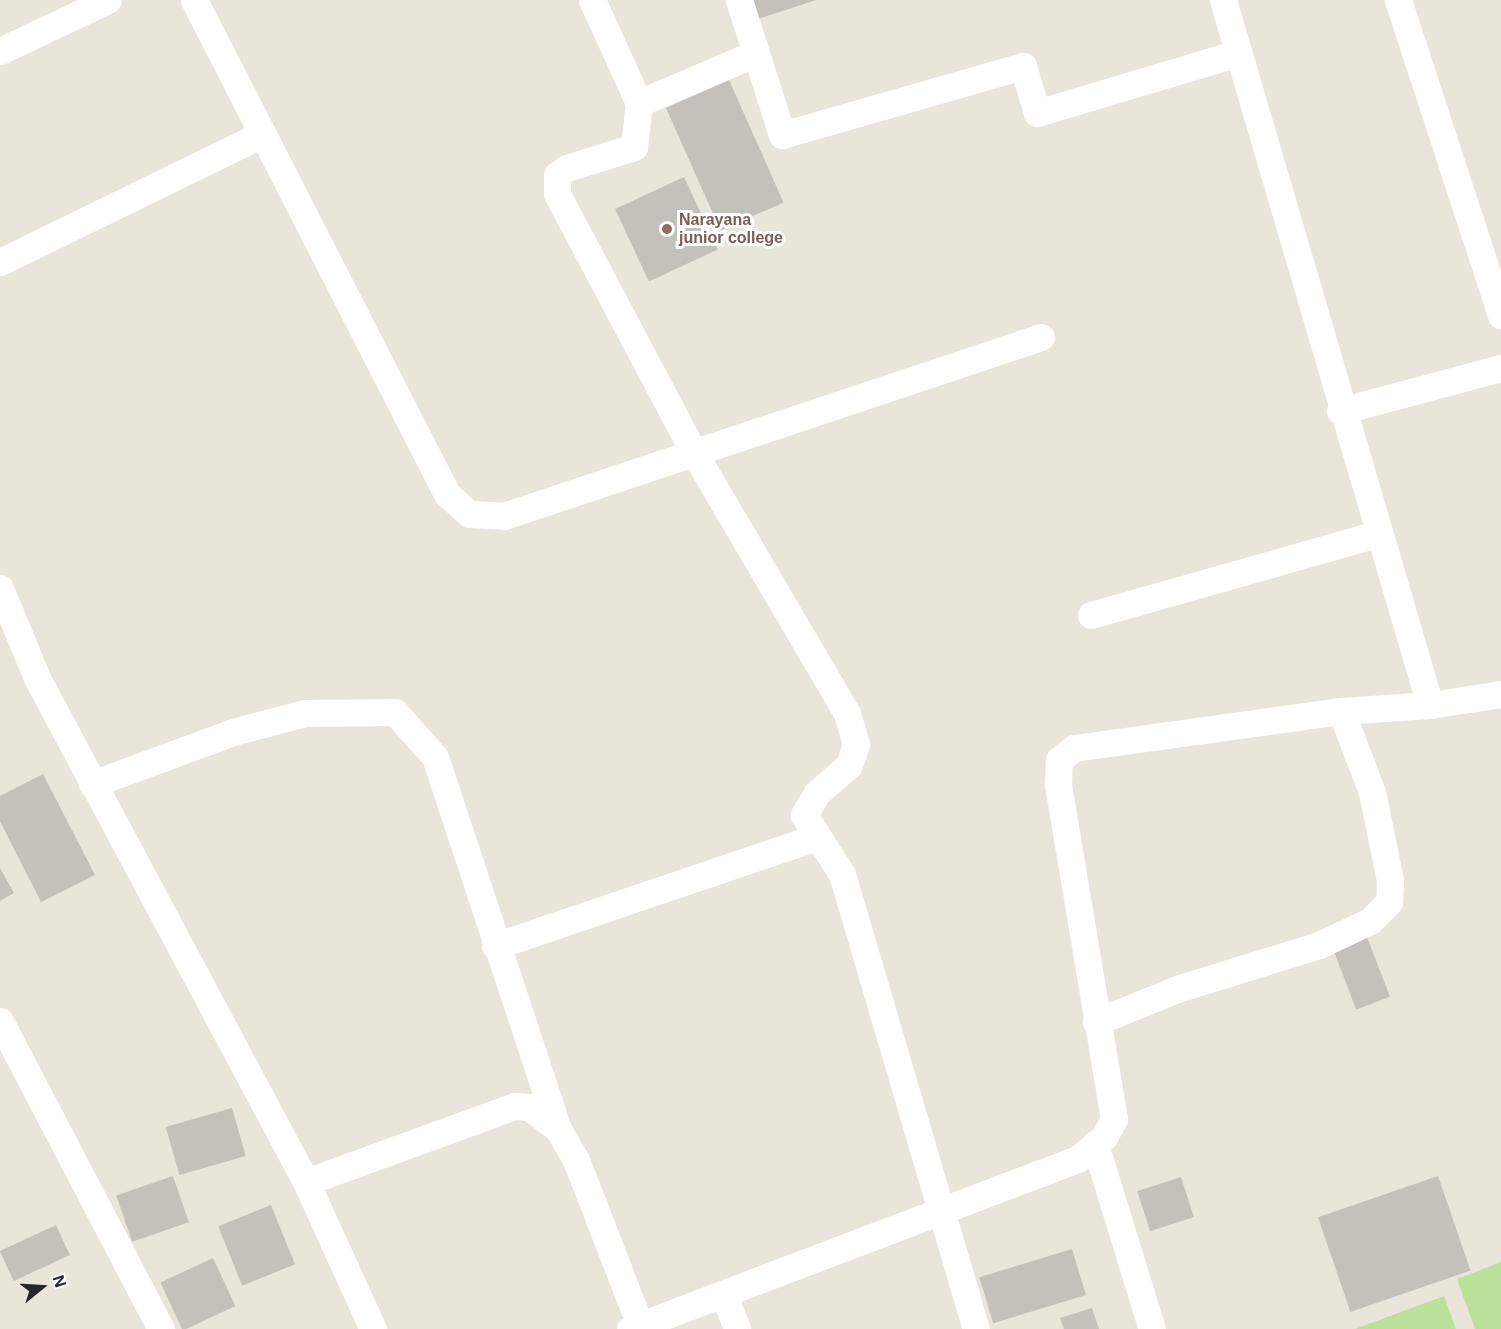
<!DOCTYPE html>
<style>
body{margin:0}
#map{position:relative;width:1501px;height:1329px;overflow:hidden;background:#e9e5db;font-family:Arial,sans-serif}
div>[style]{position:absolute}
.pitch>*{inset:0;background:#bbe09a}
.building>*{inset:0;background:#c4c1bb;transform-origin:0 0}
.minor>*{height:27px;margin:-13.5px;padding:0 13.5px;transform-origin:13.5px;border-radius:13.5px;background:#fff}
.dots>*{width:16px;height:16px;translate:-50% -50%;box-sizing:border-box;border:3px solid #fff;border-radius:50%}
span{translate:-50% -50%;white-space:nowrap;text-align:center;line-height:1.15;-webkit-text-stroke:6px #fff;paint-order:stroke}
.education-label{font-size:16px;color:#785e54;font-weight:700}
.left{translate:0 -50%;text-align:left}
.north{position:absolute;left:12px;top:1257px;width:60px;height:60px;-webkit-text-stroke:4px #fff;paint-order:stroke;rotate:72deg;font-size:16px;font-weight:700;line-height:24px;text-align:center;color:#282828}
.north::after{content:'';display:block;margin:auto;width:21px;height:27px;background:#282828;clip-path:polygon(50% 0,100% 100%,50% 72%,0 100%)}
</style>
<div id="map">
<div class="pitch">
<div style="clip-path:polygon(1501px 1262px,1501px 1329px,1475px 1329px,1457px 1279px)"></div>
<div style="clip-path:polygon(1444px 1296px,1456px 1329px,1355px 1329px)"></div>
</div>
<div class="building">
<div style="clip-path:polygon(745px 0,816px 0,752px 21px)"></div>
<div style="left:729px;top:80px;width:134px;height:69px;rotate:66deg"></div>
<div style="left:684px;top:177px;width:80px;height:76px;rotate:65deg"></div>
<div style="clip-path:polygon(43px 774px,95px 875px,41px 902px,0 821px,0 796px)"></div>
<div style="clip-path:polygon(0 868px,14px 893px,0 901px)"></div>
<div style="left:1367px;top:937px;width:64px;height:36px;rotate:69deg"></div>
<div style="left:232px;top:1108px;width:50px;height:69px;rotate:74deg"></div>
<div style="left:173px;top:1176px;width:49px;height:60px;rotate:71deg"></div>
<div style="left:1438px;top:1176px;width:100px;height:127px;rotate:71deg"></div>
<div style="left:1181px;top:1177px;width:42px;height:46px;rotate:72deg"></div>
<div style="left:271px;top:1205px;width:64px;height:57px;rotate:68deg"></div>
<div style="left:56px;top:1225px;width:33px;height:62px;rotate:65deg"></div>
<div style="left:1072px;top:1249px;width:48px;height:97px;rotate:73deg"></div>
<div style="left:213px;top:1258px;width:53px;height:58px;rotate:65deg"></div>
<div style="clip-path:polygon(1092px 1308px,1099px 1329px,1064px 1329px,1060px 1318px)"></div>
</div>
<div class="minor">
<div style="left:194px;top:0;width:555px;rotate:62.88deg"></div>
<div style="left:447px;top:494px;width:30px;rotate:42deg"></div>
<div style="left:469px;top:514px;width:35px;rotate:3deg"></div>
<div style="left:504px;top:516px;width:566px;rotate:-18.43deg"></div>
<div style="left:592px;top:0;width:113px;rotate:65.5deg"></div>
<div style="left:639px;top:103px;width:44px;rotate:96.5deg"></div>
<div style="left:634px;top:147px;width:70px;rotate:162.6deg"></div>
<div style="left:567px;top:168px;width:12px;rotate:145deg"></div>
<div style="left:557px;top:175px;width:19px;rotate:90deg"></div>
<div style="left:557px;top:194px;width:297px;rotate:62.1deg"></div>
<div style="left:696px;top:456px;width:298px;rotate:59.6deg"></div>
<div style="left:847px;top:713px;width:32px;rotate:74deg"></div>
<div style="left:856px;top:744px;width:22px;rotate:108deg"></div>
<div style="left:849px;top:765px;width:43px;rotate:138.8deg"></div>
<div style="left:817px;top:793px;width:26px;rotate:121deg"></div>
<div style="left:804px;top:815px;width:70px;rotate:57.2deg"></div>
<div style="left:842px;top:874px;width:474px;rotate:73.6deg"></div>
<div style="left:739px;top:0;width:142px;rotate:72.3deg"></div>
<div style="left:782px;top:135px;width:251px;rotate:-16deg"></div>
<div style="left:1023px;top:66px;width:49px;rotate:73.4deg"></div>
<div style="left:1037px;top:113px;width:210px;rotate:-16.6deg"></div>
<div style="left:1398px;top:0;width:332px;rotate:71.9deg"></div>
<div style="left:0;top:51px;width:119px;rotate:-25.3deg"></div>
<div style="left:639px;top:103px;width:127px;rotate:-23.1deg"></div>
<div style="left:0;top:262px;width:292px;rotate:-26deg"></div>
<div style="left:1340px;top:411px;width:167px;rotate:-15deg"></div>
<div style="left:0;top:588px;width:97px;rotate:67.7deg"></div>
<div style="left:37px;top:678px;width:571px;rotate:61.91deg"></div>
<div style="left:306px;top:1182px;width:162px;rotate:65.5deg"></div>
<div style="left:1091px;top:615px;width:298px;rotate:-15.8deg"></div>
<div style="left:1430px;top:705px;width:72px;rotate:-8.8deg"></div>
<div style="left:92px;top:784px;width:150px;rotate:-20.2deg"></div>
<div style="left:233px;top:732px;width:74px;rotate:-14.8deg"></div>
<div style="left:305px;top:713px;width:90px;rotate:-0.6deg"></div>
<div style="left:395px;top:712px;width:60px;rotate:48.4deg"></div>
<div style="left:435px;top:757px;width:392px;rotate:71.7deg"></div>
<div style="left:495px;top:946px;width:337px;rotate:-18.7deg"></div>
<div style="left:0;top:1021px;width:348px;rotate:62.4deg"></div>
<div style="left:1096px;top:1022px;width:87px;rotate:-22.2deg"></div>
<div style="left:1177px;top:989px;width:149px;rotate:-17.2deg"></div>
<div style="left:1319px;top:945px;width:56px;rotate:-25.2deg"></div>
<div style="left:1370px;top:921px;width:27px;rotate:-45deg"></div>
<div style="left:1389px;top:902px;width:22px;rotate:-87deg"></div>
<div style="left:1390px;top:880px;width:90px;rotate:-101.6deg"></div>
<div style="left:1372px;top:792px;width:87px;rotate:-110.9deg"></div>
<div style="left:1095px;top:1144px;width:194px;rotate:72.9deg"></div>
<div style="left:306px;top:1182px;width:222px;rotate:-20deg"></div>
<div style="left:515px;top:1106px;width:14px;rotate:4deg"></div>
<div style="left:529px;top:1107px;width:36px;rotate:37deg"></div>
<div style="left:558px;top:1129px;width:36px;rotate:60deg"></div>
<div style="left:576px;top:1160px;width:177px;rotate:68.8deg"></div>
<div style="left:724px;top:1296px;width:35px;rotate:68deg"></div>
<div style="left:630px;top:1329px;width:480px;rotate:-20.8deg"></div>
<div style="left:1079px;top:1158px;width:33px;rotate:-40deg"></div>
<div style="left:1104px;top:1137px;width:21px;rotate:-61deg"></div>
<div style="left:1114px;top:1119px;width:339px;rotate:-99.5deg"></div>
<div style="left:1058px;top:785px;width:25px;rotate:-88deg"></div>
<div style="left:1059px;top:760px;width:19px;rotate:-39deg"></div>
<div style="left:1074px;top:748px;width:270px;rotate:-7.9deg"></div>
<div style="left:1341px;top:711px;width:89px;rotate:-3.9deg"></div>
<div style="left:1430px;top:705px;width:735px;rotate:-106.36deg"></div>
</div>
<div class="dots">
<div style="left:667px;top:229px;background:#8d6e63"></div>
</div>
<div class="education-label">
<span class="left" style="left:679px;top:229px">Narayana<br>junior college</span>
</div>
<div class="north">N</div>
</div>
